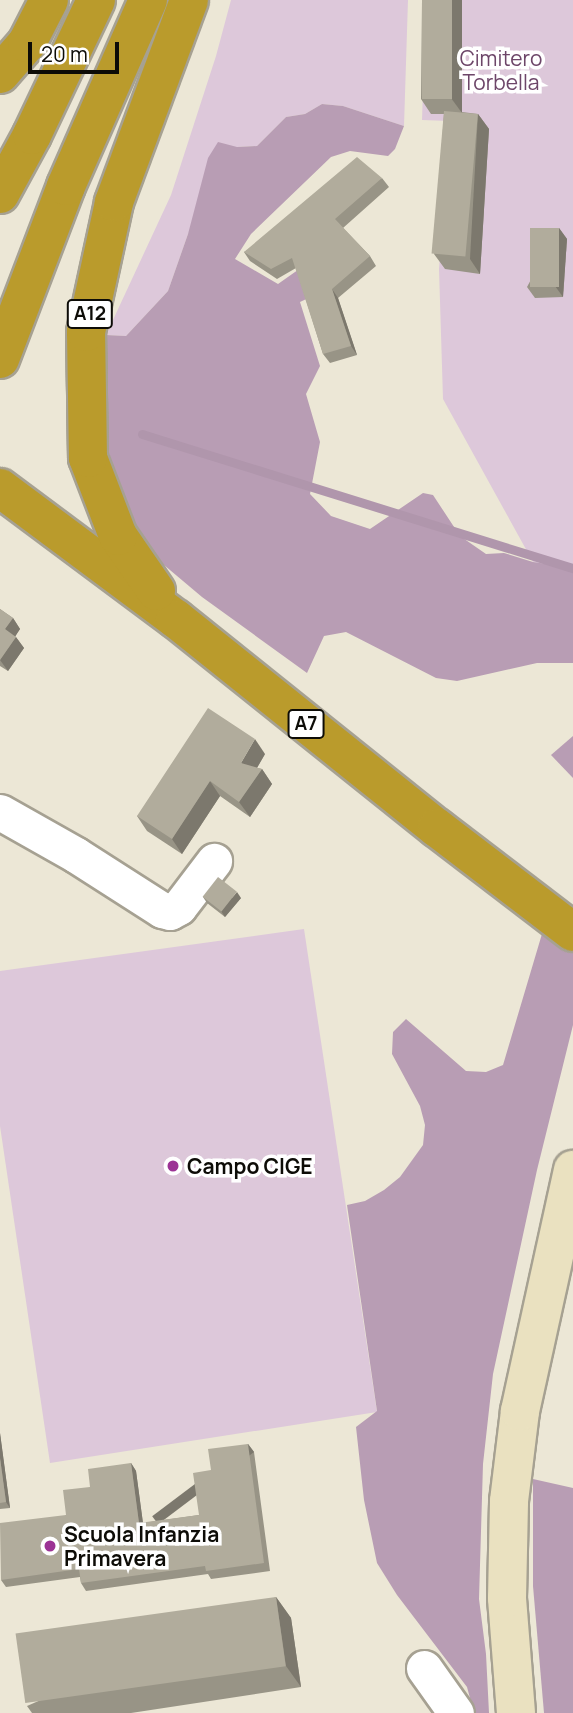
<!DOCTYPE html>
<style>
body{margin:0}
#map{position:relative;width:573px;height:1713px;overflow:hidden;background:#ece7d6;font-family:Manrope,sans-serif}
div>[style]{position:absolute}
.green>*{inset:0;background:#ddc8da}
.forest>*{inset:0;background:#b89db4}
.stream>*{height:9px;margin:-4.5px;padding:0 4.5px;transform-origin:4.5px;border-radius:4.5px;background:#b096ac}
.roads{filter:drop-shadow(2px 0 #a6a192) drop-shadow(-2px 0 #a6a192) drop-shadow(0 2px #a6a192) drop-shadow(0 -2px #a6a192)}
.street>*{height:35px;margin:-17.5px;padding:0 17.5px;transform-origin:17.5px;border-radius:17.5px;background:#fff}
.secondary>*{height:38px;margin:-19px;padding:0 19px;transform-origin:19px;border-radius:19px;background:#eae1c0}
.highway>*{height:38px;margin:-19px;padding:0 19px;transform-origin:19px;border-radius:19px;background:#ba9b2c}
.wall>*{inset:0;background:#989486}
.shaded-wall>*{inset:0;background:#7c786d;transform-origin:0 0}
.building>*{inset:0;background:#b1ac9c;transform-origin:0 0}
.dots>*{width:19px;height:19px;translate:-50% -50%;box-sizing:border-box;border:4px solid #fff;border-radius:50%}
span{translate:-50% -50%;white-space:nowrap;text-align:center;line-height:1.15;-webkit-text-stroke:7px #fff;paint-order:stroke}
.shield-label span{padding:2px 5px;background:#fff;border:2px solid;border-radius:5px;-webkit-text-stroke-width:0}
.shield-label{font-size:19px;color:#0d0c07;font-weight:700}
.park-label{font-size:21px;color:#6d4669}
.poi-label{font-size:21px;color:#0d0c07;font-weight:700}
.left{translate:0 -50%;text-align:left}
.scale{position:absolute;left:28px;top:42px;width:91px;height:32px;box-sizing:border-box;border:4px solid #0d0c07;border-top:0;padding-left:9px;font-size:21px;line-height:24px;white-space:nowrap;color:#0d0c07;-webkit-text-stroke:5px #fff;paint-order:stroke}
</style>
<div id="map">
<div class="green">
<div style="clip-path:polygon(231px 0,408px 0,404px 126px,343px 106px,322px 104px,305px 114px,286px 117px,257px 146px,237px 147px,188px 234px,168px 291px,126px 336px,106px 335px,171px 195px,216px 56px)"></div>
<div style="clip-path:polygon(426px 0,573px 0,573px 573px,533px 562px,443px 399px,439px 269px,450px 121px,422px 120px)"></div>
<div style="clip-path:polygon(304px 929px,377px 1412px,50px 1463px,0 1126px,0 971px)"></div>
</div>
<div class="forest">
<div style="clip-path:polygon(322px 104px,343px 106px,404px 126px,395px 149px,388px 156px,350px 151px,331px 157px,251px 234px,235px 259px,278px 284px,312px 260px,319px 293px,300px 302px,320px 366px,306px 394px,320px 442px,310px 494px,331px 516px,370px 529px,423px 493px,433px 495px,460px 536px,486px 554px,504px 553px,533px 562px,573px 568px,573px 663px,537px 663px,457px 681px,436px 678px,346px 632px,324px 636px,307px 673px,202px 597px,145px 549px,118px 494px,105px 435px,106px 335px,126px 336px,168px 291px,188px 234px,208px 158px,218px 142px,237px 147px,257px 146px,286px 117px,305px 114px)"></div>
<div style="clip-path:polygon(573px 736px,573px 778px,551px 755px)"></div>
<div style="clip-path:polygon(547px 917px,573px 941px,573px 1025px,537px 1170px,493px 1374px,483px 1464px,479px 1599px,486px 1654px,489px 1713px,474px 1713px,467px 1687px,397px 1595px,377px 1563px,364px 1500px,356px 1427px,377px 1411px,347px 1205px,365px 1201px,384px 1190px,400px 1177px,423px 1145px,425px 1125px,420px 1106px,392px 1054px,393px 1032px,406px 1019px,466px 1071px,486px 1072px,503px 1065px)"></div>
<div style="clip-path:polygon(533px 1479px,573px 1488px,573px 1713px,544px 1713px,533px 1586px)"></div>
</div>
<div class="stream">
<div style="left:142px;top:434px;width:451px;rotate:17.3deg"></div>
</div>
<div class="roads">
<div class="street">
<div style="left:0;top:812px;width:87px;rotate:29.5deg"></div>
<div style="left:76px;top:855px;width:102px;rotate:32.6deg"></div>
<div style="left:162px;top:910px;width:8px;rotate:14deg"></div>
<div style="left:170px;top:912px;width:10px;rotate:-29deg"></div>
<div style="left:179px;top:907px;width:58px;rotate:-52.7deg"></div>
<div style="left:424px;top:1668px;width:55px;rotate:54.6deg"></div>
</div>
<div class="secondary">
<div style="left:516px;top:1713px;width:115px;rotate:-94.5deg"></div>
<div style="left:507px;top:1598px;width:97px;rotate:-88.8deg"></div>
<div style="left:509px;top:1501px;width:91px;rotate:-83deg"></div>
<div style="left:520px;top:1411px;width:247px;rotate:-77.6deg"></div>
</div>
<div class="highway">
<div style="left:0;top:74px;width:41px;rotate:-48.9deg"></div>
<div style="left:27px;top:43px;width:48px;rotate:-62.9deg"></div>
<div style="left:0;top:194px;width:67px;rotate:-61.5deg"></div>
<div style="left:32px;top:135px;width:149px;rotate:-64.6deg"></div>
<div style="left:0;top:359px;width:185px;rotate:-69.1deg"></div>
<div style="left:66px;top:186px;width:203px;rotate:-66.2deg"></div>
<div style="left:0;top:488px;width:219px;rotate:36.7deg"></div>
<div style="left:176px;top:619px;width:334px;rotate:38.7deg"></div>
<div style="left:437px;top:828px;width:171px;rotate:37.4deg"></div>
<div style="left:156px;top:591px;width:67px;rotate:-124.6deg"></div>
<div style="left:118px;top:536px;width:84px;rotate:-111deg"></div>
<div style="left:88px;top:458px;width:126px;rotate:-90.9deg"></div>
<div style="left:86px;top:332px;width:133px;rotate:-77.8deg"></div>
<div style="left:114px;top:202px;width:215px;rotate:-69.6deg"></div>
</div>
</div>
<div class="wall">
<div style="clip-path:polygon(422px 0,462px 112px,478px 114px,489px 129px,480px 274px,445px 269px,434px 254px,444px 114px,431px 114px,421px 99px)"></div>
<div style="clip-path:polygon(382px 178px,389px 187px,343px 228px,370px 256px,376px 266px,338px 298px,357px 355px,330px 363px,323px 354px,296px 268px,277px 279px,250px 261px,244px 252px)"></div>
<div style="clip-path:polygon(559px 228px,567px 239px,563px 297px,535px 298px,527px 287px)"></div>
<div style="clip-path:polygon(0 609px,13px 618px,20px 629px,15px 636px,24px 648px,8px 671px,0 666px)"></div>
<div style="clip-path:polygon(265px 754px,257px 768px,262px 769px,272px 784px,250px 817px,220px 796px,182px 854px,147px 831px,137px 816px)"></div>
<div style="clip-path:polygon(203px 897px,241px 898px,225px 917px,207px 903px)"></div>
<div style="clip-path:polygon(0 1433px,10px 1508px,0 1509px)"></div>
<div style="clip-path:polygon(248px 1444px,254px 1452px,270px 1571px,211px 1579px,208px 1574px,86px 1591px,81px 1583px,80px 1577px,6px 1587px,1px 1580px,66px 1515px,90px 1487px,131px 1463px,136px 1471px,143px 1523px,199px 1515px,211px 1470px)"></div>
<div style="clip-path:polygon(276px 1597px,291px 1618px,301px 1687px,131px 1713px,32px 1713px,27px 1706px)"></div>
</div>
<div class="shaded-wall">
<div style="clip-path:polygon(452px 0,462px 0,462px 113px,451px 98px)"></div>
<div style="clip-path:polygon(478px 114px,489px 129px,480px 274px,470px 259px)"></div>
<div style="clip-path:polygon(559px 228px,567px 239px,563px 297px,555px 286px)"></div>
<div style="clip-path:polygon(332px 289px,338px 298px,357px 355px,351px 346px)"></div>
<div style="clip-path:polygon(13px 618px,20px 629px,13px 640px,5px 629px)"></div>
<div style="clip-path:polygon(16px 637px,24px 648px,8px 671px,0 660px)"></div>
<div style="clip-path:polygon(255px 739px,265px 754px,251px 778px,241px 763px)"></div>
<div style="clip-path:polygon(262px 769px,272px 784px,250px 817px,239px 802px)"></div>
<div style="clip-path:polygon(210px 781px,220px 796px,182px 854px,172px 839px)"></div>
<div style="clip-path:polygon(237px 892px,241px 898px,225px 917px,221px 911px)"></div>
<div style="clip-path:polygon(0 1433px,10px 1508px,6px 1502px,0 1458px)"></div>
<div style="left:248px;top:1444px;width:10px;height:120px;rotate:53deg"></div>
<div style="clip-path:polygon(131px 1463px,136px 1471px,144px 1531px,139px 1523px)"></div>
<div style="clip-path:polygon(276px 1597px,291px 1618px,301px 1687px,286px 1666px)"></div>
</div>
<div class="building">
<div style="left:422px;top:0;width:30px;height:99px"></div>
<div style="left:444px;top:111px;width:34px;height:143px;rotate:5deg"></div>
<div style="clip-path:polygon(357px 157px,382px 178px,335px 219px,370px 256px,332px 289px,351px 346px,323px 354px,292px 258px,271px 269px,244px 252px)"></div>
<div style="left:530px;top:228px;width:29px;height:59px"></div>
<div style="clip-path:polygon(0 609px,13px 618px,5px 629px,16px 637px,0 660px)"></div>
<div style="clip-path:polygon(208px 708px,255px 739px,241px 763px,262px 769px,239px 802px,210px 781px,172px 839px,137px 816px)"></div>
<div style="left:218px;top:877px;width:24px;height:25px;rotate:38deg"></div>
<div style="clip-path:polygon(248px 1444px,264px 1563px,206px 1571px,205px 1566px,81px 1583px,79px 1569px,1px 1580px,0 1523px,66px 1515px,63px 1490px,90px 1487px,88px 1469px,131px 1463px,139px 1523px,199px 1515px,193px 1473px,211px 1470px,208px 1449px)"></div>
<div style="clip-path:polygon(0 1458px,6px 1502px,0 1503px)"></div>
<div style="left:276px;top:1597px;width:70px;height:263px;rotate:82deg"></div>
</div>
<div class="dots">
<div style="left:173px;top:1166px;background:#9c3395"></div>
<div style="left:50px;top:1546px;background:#9c3395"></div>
</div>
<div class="shield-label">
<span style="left:90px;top:314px">A12</span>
<span style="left:306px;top:724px">A7</span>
</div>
<div class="park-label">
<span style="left:501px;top:70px">Cimitero<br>Torbella</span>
</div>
<div class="poi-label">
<span class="left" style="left:187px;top:1166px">Campo CIGE</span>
<span class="left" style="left:64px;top:1546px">Scuola Infanzia<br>Primavera</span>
</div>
<div class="scale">20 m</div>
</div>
